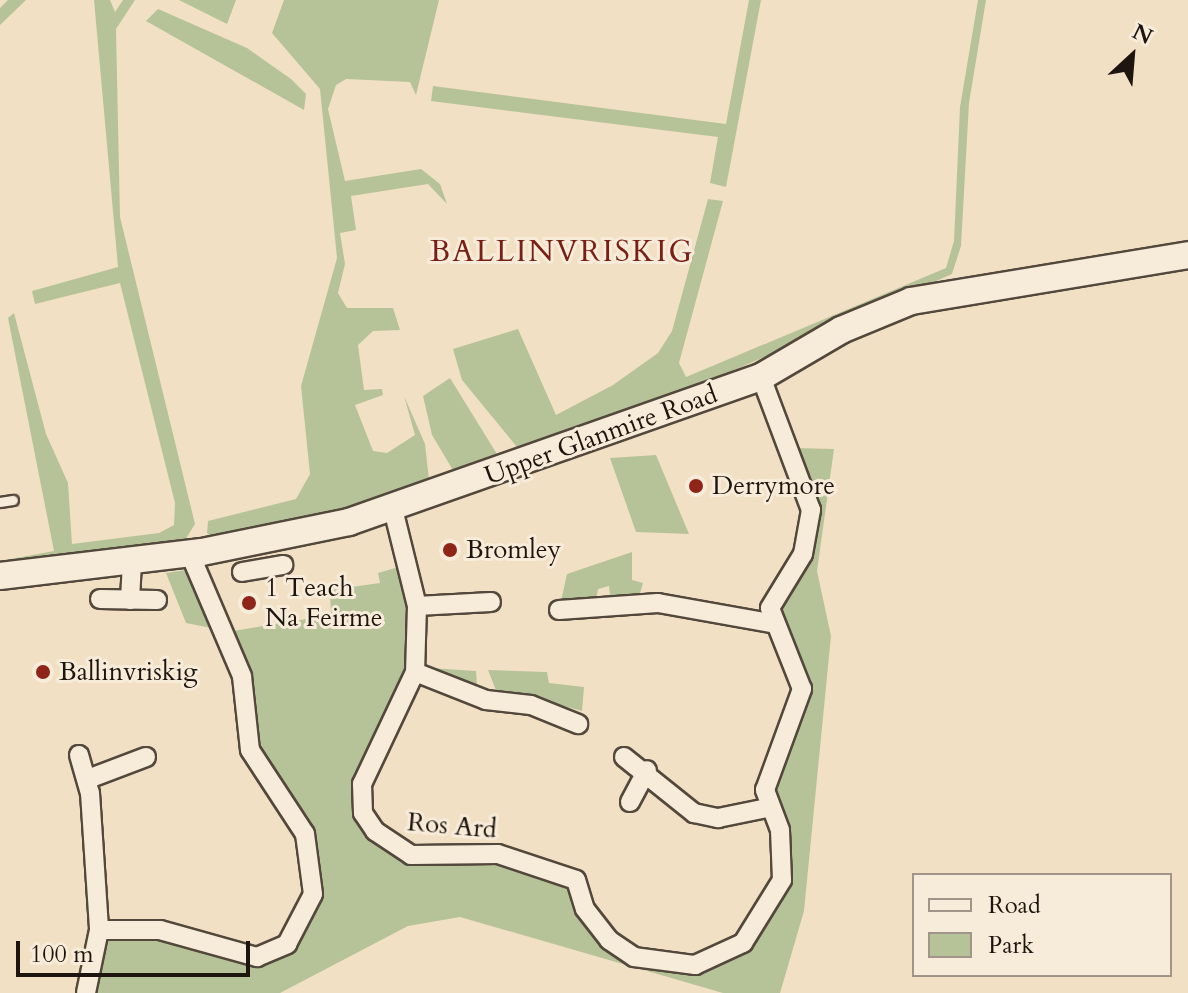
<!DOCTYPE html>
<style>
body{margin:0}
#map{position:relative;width:1188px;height:993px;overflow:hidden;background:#f2e0c5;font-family:Cardo,serif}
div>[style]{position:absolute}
.green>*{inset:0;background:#b6c398}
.roads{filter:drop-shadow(2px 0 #53483c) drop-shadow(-2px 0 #53483c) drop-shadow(0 2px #53483c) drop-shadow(0 -2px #53483c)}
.lane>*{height:9px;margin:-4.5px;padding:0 4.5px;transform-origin:4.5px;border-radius:4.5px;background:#f7ebd9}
.street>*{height:18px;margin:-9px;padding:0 9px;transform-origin:9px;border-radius:9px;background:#f7ebd9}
.secondary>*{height:26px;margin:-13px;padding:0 13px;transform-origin:13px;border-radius:13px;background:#f7ebd9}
.dots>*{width:22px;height:22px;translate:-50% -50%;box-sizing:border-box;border:4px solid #f7ebd9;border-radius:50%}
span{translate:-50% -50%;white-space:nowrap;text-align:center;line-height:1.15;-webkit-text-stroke:6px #f7ebd9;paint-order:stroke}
.street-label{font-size:26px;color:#1e150e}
.poi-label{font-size:26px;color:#1e150e}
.left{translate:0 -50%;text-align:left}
.quarter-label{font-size:30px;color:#7a1f14;letter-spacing:2px}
.legend{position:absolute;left:912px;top:873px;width:260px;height:104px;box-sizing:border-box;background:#f7ebd9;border:2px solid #a09588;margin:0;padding:10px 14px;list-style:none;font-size:24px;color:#1e150e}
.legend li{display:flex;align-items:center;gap:16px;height:40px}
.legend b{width:40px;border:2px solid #a09588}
.north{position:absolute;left:1092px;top:16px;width:80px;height:80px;-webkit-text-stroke:6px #f7ebd9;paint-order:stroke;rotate:26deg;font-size:22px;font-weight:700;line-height:32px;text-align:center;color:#1e150e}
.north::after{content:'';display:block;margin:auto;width:28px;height:36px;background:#1e150e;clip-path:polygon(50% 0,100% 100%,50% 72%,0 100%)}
.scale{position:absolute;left:16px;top:941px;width:234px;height:36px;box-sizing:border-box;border:4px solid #1e150e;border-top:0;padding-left:10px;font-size:24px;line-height:28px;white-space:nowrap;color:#1e150e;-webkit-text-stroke:6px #f7ebd9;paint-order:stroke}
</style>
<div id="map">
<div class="green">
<div style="clip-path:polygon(8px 0,26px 0,0 25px,0 8px)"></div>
<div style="clip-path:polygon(94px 0,110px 0,115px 12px,123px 0,135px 0,116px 29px,120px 217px,195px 524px,182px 545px,0 561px,54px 551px,8px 318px,14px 313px,46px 434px,68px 483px,72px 544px,159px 533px,174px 525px,175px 503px,120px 283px,35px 304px,32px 291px,118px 267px)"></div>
<div style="clip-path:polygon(179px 0,236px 0,227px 24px)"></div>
<div style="clip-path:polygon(284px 0,439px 0,416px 95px,410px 82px,346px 79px,336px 85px,328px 109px,345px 181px,421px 169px,440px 184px,447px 204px,428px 184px,351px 196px,356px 230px,340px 233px,345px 264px,338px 293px,347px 308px,393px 308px,400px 330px,373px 331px,358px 345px,364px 390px,382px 389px,383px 395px,355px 405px,373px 451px,387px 453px,415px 435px,404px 396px,425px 444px,430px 489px,216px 540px,207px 533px,208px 521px,296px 499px,310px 474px,301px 386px,337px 258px,320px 89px,272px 33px)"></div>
<div style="clip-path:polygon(749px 0,761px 0,726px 187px,710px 183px,718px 137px,431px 101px,433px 86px,726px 124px)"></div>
<div style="clip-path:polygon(978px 0,986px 0,969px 103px,961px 246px,952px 274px,689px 390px,517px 447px,462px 380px,453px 349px,518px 329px,556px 415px,613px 385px,658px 353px,672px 331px,708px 199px,723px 201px,679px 363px,686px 377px,946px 268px,954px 241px,960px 107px)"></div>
<div style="clip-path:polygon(158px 9px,247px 48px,291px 79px,306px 94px,304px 110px,146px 21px)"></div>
<div style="clip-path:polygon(450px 378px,500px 459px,457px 477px,432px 435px,423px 396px)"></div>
<div style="clip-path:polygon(795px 448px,834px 449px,817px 571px,831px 636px,804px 911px,780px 993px,723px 993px,460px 917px,408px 926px,280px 993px,96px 993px,106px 938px,183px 942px,240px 962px,265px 963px,320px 885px,320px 862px,308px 827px,258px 757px,233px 631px,331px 615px,330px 590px,380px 583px,378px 573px,402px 566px,411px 611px,408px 674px,356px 789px,384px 847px,498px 854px,576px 880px,590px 917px,634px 957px,695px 965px,743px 943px,783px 871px,768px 811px,801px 692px,775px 608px,815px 535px)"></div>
<div style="clip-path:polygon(656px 455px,689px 534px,636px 532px,610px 458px)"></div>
<div style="clip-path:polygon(632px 552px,632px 580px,643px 583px,637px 604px,611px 604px,609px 586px,598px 589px,595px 606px,559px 610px,567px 574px)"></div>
<div style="clip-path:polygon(192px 569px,221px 630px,186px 623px,166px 573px)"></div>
<div style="clip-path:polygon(430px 668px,476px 671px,477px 685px,470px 690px)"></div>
<div style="clip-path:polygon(488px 670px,547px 672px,549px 683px,584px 687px,582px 711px,521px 694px,499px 698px)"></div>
</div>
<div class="roads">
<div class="lane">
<div style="left:0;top:502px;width:13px;rotate:-9deg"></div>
</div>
<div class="street">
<div style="left:393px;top:509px;width:100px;rotate:76.1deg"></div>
<div style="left:417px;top:606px;width:66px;rotate:91.7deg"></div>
<div style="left:415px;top:672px;width:124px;rotate:115.3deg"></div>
<div style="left:362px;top:784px;width:29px;rotate:88deg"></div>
<div style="left:363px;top:813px;width:22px;rotate:56deg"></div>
<div style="left:375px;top:831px;width:43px;rotate:33.7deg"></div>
<div style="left:411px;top:855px;width:87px;rotate:-0.7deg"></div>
<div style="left:498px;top:854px;width:82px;rotate:18.4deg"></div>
<div style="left:576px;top:880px;width:30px;rotate:73deg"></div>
<div style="left:585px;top:909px;width:39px;rotate:52deg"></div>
<div style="left:609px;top:940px;width:30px;rotate:34deg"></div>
<div style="left:634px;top:957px;width:62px;rotate:7.5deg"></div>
<div style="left:695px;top:965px;width:53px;rotate:-24.6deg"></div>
<div style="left:743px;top:943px;width:74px;rotate:-58.2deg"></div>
<div style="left:782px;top:880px;width:50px;rotate:-92.3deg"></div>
<div style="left:780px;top:830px;width:43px;rotate:-110.6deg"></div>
<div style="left:765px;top:790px;width:108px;rotate:-69.9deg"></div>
<div style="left:802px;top:689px;width:87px;rotate:-111.6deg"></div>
<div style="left:770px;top:608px;width:63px;rotate:-58.6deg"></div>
<div style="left:803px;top:554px;width:45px;rotate:-79.7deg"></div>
<div style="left:811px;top:510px;width:142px;rotate:-110.6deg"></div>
<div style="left:242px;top:572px;width:42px;rotate:-9.7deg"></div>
<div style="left:100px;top:599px;width:57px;rotate:1deg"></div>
<div style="left:130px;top:600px;width:39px;rotate:-87deg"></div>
<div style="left:417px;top:606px;width:74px;rotate:-3.1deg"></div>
<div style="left:559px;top:610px;width:99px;rotate:-4deg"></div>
<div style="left:658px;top:603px;width:114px;rotate:10.1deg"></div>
<div style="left:415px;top:672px;width:76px;rotate:21.5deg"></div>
<div style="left:486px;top:700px;width:45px;rotate:6.3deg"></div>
<div style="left:531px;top:705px;width:51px;rotate:22deg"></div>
<div style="left:79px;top:755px;width:40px;rotate:74deg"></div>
<div style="left:90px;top:793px;width:137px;rotate:86.2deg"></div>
<div style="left:99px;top:930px;width:64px;rotate:101.7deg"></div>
<div style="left:624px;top:757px;width:90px;rotate:38.7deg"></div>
<div style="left:694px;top:813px;width:25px;rotate:12deg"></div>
<div style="left:718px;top:818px;width:50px;rotate:-11.5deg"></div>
<div style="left:88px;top:779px;width:62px;rotate:-20.8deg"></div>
<div style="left:630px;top:802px;width:36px;rotate:-62deg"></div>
<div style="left:99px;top:930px;width:61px"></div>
<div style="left:160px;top:930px;width:101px;rotate:15.6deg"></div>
<div style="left:257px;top:957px;width:33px;rotate:-23deg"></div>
<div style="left:287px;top:944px;width:56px;rotate:-62.5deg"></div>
<div style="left:313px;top:894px;width:61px;rotate:-97.6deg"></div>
<div style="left:305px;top:834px;width:100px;rotate:-123.2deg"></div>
<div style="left:250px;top:750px;width:74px;rotate:-96.2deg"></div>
<div style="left:242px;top:676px;width:133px;rotate:-113.1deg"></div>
</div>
<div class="secondary">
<div style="left:0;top:576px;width:203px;rotate:-6.8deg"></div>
<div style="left:202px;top:552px;width:150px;rotate:-11.5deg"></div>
<div style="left:349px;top:522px;width:437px;rotate:-19.4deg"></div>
<div style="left:761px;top:377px;width:93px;rotate:-30.4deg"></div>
<div style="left:841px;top:330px;width:76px;rotate:-22.5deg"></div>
<div style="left:911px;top:301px;width:281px;rotate:-9.4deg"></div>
</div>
</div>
<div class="dots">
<div style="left:696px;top:486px;background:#8f2418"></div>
<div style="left:450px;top:550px;background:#8f2418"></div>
<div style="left:249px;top:603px;background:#8f2418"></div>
<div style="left:43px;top:672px;background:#8f2418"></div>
</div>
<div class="street-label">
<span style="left:601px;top:435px;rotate:-20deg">Upper Glanmire Road</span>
<span style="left:452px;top:826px;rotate:5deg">Ros Ard</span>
</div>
<div class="poi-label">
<span class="left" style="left:712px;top:486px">Derrymore</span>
<span class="left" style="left:466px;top:550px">Bromley</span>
<span class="left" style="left:265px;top:603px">1 Teach<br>Na Feirme</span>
<span class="left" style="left:59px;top:672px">Ballinvriskig</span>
</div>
<div class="quarter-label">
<span style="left:562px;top:252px">BALLINVRISKIG</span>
</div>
<ul class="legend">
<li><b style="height:10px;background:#f7ebd9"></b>Road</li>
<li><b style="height:22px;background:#b6c398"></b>Park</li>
</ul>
<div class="north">N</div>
<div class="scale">100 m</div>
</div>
